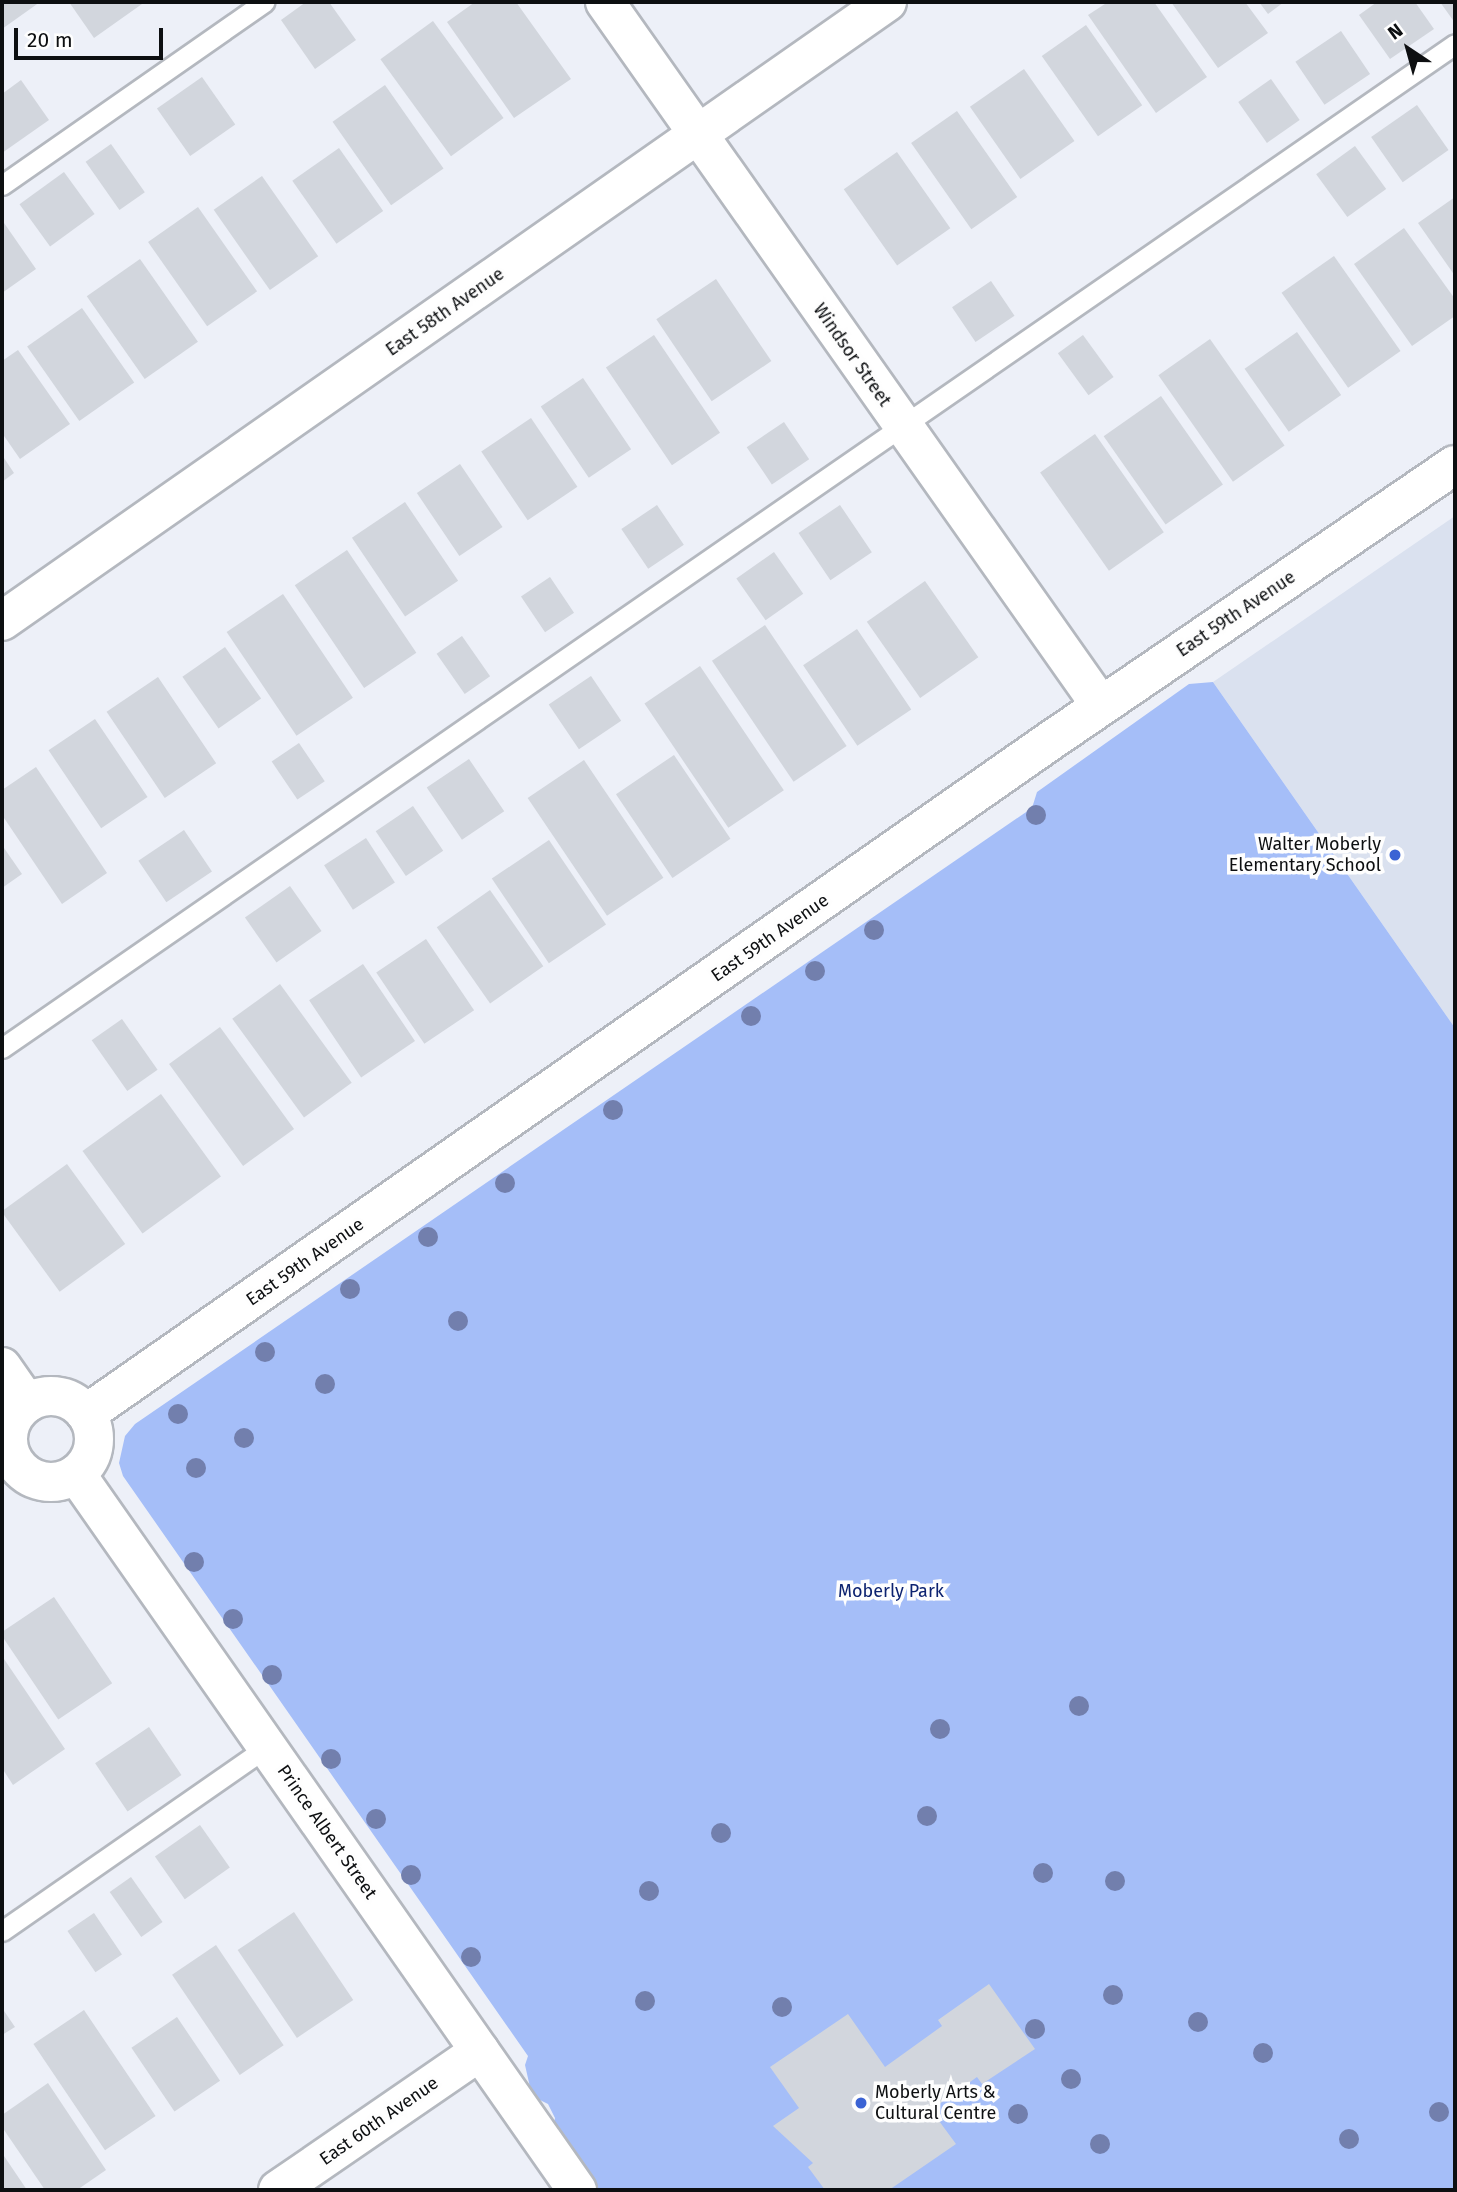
<!DOCTYPE html>
<style>
body{margin:0}
#map{position:relative;width:1457px;height:2192px;overflow:hidden;background:#edf0f8;font-family:"Fira Sans",sans-serif}
div>[style]{position:absolute}
.built>*{inset:0;background:#dae1ef}
.green>*{inset:0;background:#a5bef8}
.building>*{inset:0;background:#d2d6dd;transform-origin:0 0}
.roads{filter:drop-shadow(2px 0 #b4b8bf) drop-shadow(-2px 0 #b4b8bf) drop-shadow(0 2px #b4b8bf) drop-shadow(0 -2px #b4b8bf)}
.service>*{height:19px;margin:-9.5px;padding:0 9.5px;transform-origin:9.5px;border-radius:9.5px;background:#fff}
.minor>*{height:38px;margin:-19px;padding:0 19px;transform-origin:19px;border-radius:19px;background:#fff}
.minor>.ring{margin:-19px;padding:0;box-sizing:content-box;background:none;border:38px solid #fff;border-radius:50%}
.trees>*{width:20px;height:20px;margin:-10px;border-radius:50%;background:#727fad}
.dots>*{width:19px;height:19px;translate:-50% -50%;box-sizing:border-box;border:4px solid #fefefe;border-radius:50%}
span{translate:-50% -50%;white-space:nowrap;text-align:center;line-height:1.15;-webkit-text-stroke:7px #fefefe;paint-order:stroke}
.street-label{font-size:18px;color:#0d0f11}
.poi-label{font-size:18px;color:#0d0f11}
.right{translate:-100% -50%;text-align:right}
.left{translate:0 -50%;text-align:left}
.park-label{font-size:18px;color:#0d2370}
.frame{position:absolute;inset:0;border:4px solid #0d0f11;pointer-events:none}
.north{position:absolute;left:1373px;top:14px;width:70px;height:70px;-webkit-text-stroke:5px #fefefe;paint-order:stroke;rotate:324deg;font-size:19px;font-weight:700;line-height:28px;text-align:center;color:#0d0f11}
.north::after{content:'';display:block;margin:auto;width:24px;height:32px;background:#0d0f11;clip-path:polygon(50% 0,100% 100%,50% 72%,0 100%)}
.scale{position:absolute;left:14px;top:28px;width:149px;height:32px;box-sizing:border-box;border:4px solid #0d0f11;border-top:0;padding-left:9px;font-size:21px;line-height:24px;white-space:nowrap;color:#0d0f11;-webkit-text-stroke:5px #fefefe;paint-order:stroke}
</style>
<div id="map">
<div class="built">
<div style="clip-path:polygon(1455px 516px,1455px 1028px,1213px 682px)"></div>
</div>
<div class="green">
<div style="clip-path:polygon(1213px 682px,1455px 1028px,1455px 2190px,583px 2190px,552px 2133px,555px 2118px,548px 2104px,532px 2096px,525px 2065px,528px 2056px,123px 1476px,119px 1463px,125px 1436px,135px 1424px,1032px 808px,1037px 792px,1189px 684px)"></div>
</div>
<div class="building">
<div style="clip-path:polygon(2px 2px,40px 2px,2px 29px)"></div>
<div style="clip-path:polygon(69px 2px,140px 2px,142px 4px,94px 38px)"></div>
<div style="clip-path:polygon(306px 2px,329px 2px,356px 40px,315px 69px,281px 20px)"></div>
<div style="clip-path:polygon(475px 2px,516px 2px,571px 79px,514px 118px,447px 22px)"></div>
<div style="clip-path:polygon(1108px 2px,1154px 2px,1207px 77px,1156px 113px,1088px 15px)"></div>
<div style="clip-path:polygon(1171px 2px,1245px 2px,1268px 33px,1218px 68px)"></div>
<div style="clip-path:polygon(1259px 2px,1284px 2px,1268px 14px)"></div>
<div style="clip-path:polygon(1377px 2px,1415px 2px,1434px 29px,1390px 59px,1359px 15px)"></div>
<div style="clip-path:polygon(1440px 2px,1455px 2px,1455px 23px)"></div>
<div style="left:433px;top:21px;width:120px;height:65px;rotate:54deg"></div>
<div style="left:1086px;top:25px;width:98px;height:54px;rotate:55deg"></div>
<div style="left:1341px;top:31px;width:52px;height:55px;rotate:56deg"></div>
<div style="left:1024px;top:69px;width:88px;height:66px;rotate:55deg"></div>
<div style="left:202px;top:77px;width:58px;height:55px;rotate:55deg"></div>
<div style="left:1271px;top:79px;width:50px;height:40px;rotate:55deg"></div>
<div style="clip-path:polygon(21px 80px,49px 120px,2px 153px,2px 94px)"></div>
<div style="left:385px;top:85px;width:102px;height:64px;rotate:55deg"></div>
<div style="left:1417px;top:105px;width:55px;height:56px;rotate:55deg"></div>
<div style="left:957px;top:111px;width:105px;height:56px;rotate:55deg"></div>
<div style="left:111px;top:144px;width:59px;height:31px;rotate:55deg"></div>
<div style="left:1355px;top:146px;width:53px;height:48px;rotate:54deg"></div>
<div style="left:339px;top:148px;width:77px;height:57px;rotate:55deg"></div>
<div style="left:897px;top:152px;width:93px;height:65px;rotate:55deg"></div>
<div style="left:64px;top:172px;width:52px;height:55px;rotate:54deg"></div>
<div style="left:262px;top:176px;width:98px;height:59px;rotate:55deg"></div>
<div style="clip-path:polygon(1455px 197px,1455px 276px,1418px 223px)"></div>
<div style="left:198px;top:207px;width:103px;height:61px;rotate:55deg"></div>
<div style="clip-path:polygon(2px 220px,36px 269px,2px 293px)"></div>
<div style="clip-path:polygon(1404px 228px,1455px 299px,1455px 316px,1412px 346px,1354px 264px)"></div>
<div style="left:1334px;top:256px;width:116px;height:64px;rotate:55deg"></div>
<div style="left:140px;top:259px;width:101px;height:65px;rotate:55deg"></div>
<div style="left:716px;top:279px;width:99px;height:72px;rotate:56deg"></div>
<div style="left:991px;top:281px;width:42px;height:47px;rotate:56deg"></div>
<div style="left:82px;top:308px;width:91px;height:67px;rotate:55deg"></div>
<div style="left:1297px;top:332px;width:77px;height:64px;rotate:55deg"></div>
<div style="left:654px;top:335px;width:118px;height:58px;rotate:56deg"></div>
<div style="left:1083px;top:335px;width:52px;height:31px;rotate:54deg"></div>
<div style="left:1210px;top:339px;width:130px;height:63px;rotate:55deg"></div>
<div style="clip-path:polygon(18px 350px,70px 424px,20px 459px,2px 433px,2px 361px)"></div>
<div style="left:583px;top:378px;width:86px;height:51px;rotate:56deg"></div>
<div style="left:1161px;top:396px;width:108px;height:70px;rotate:55deg"></div>
<div style="left:531px;top:418px;width:83px;height:60px;rotate:56deg"></div>
<div style="left:784px;top:422px;width:45px;height:45px;rotate:56deg"></div>
<div style="left:1095px;top:434px;width:120px;height:67px;rotate:55deg"></div>
<div style="clip-path:polygon(2px 455px,14px 473px,2px 482px)"></div>
<div style="left:460px;top:464px;width:76px;height:52px;rotate:56deg"></div>
<div style="left:405px;top:502px;width:95px;height:64px;rotate:56deg"></div>
<div style="left:657px;top:505px;width:48px;height:43px;rotate:56deg"></div>
<div style="left:840px;top:505px;width:57px;height:50px;rotate:56deg"></div>
<div style="left:347px;top:550px;width:124px;height:63px;rotate:56deg"></div>
<div style="left:774px;top:552px;width:51px;height:46px;rotate:55deg"></div>
<div style="left:550px;top:577px;width:43px;height:35px;rotate:56deg"></div>
<div style="left:925px;top:581px;width:93px;height:71px;rotate:55deg"></div>
<div style="left:283px;top:594px;width:125px;height:68px;rotate:56deg"></div>
<div style="left:765px;top:625px;width:146px;height:64px;rotate:56deg"></div>
<div style="left:857px;top:629px;width:97px;height:65px;rotate:56deg"></div>
<div style="left:462px;top:636px;width:49px;height:31px;rotate:55deg"></div>
<div style="left:225px;top:647px;width:63px;height:52px;rotate:55deg"></div>
<div style="left:700px;top:666px;width:150px;height:67px;rotate:56deg"></div>
<div style="left:591px;top:676px;width:54px;height:51px;rotate:56deg"></div>
<div style="left:158px;top:677px;width:104px;height:62px;rotate:56deg"></div>
<div style="left:95px;top:719px;width:94px;height:56px;rotate:56deg"></div>
<div style="left:299px;top:743px;width:46px;height:33px;rotate:56deg"></div>
<div style="left:674px;top:755px;width:101px;height:70px;rotate:56deg"></div>
<div style="left:469px;top:759px;width:63px;height:51px;rotate:56deg"></div>
<div style="left:584px;top:760px;width:142px;height:68px;rotate:56deg"></div>
<div style="clip-path:polygon(36px 767px,107px 873px,62px 904px,2px 815px,2px 790px)"></div>
<div style="left:413px;top:806px;width:54px;height:45px;rotate:56deg"></div>
<div style="left:184px;top:830px;width:50px;height:55px;rotate:56deg"></div>
<div style="left:366px;top:838px;width:53px;height:50px;rotate:57deg"></div>
<div style="left:549px;top:840px;width:102px;height:69px;rotate:56deg"></div>
<div style="clip-path:polygon(2px 845px,22px 874px,2px 888px)"></div>
<div style="left:290px;top:886px;width:55px;height:55px;rotate:55deg"></div>
<div style="left:490px;top:890px;width:93px;height:65px;rotate:55deg"></div>
<div style="left:426px;top:939px;width:86px;height:60px;rotate:56deg"></div>
<div style="left:363px;top:964px;width:93px;height:65px;rotate:56deg"></div>
<div style="left:280px;top:984px;width:122px;height:59px;rotate:54deg"></div>
<div style="left:122px;top:1019px;width:62px;height:37px;rotate:55deg"></div>
<div style="left:220px;top:1027px;width:126px;height:63px;rotate:54deg"></div>
<div style="left:161px;top:1094px;width:102px;height:97px;rotate:54deg"></div>
<div style="left:67px;top:1164px;width:99px;height:81px;rotate:54deg"></div>
<div style="left:54px;top:1597px;width:104px;height:65px;rotate:56deg"></div>
<div style="clip-path:polygon(2px 1656px,65px 1749px,13px 1785px,2px 1768px)"></div>
<div style="left:149px;top:1727px;width:58px;height:65px;rotate:56deg"></div>
<div style="left:200px;top:1825px;width:52px;height:55px;rotate:55deg"></div>
<div style="left:131px;top:1877px;width:55px;height:26px;rotate:55deg"></div>
<div style="left:294px;top:1912px;width:106px;height:68px;rotate:56deg"></div>
<div style="left:94px;top:1913px;width:50px;height:32px;rotate:56deg"></div>
<div style="left:216px;top:1945px;width:121px;height:53px;rotate:56deg"></div>
<div style="clip-path:polygon(989px 1984px,1035px 2049px,982px 2084px,977px 2077px,931px 2110px,956px 2144px,889px 2190px,825px 2190px,808px 2167px,813px 2163px,773px 2126px,799px 2108px,770px 2067px,848px 2014px,885px 2067px,942px 2026px,938px 2020px)"></div>
<div style="clip-path:polygon(2px 2008px,15px 2027px,2px 2035px)"></div>
<div style="left:84px;top:2010px;width:128px;height:61px;rotate:56deg"></div>
<div style="left:177px;top:2017px;width:77px;height:55px;rotate:56deg"></div>
<div style="clip-path:polygon(48px 2083px,106px 2170px,77px 2190px,45px 2190px,2px 2127px,2px 2115px)"></div>
<div style="clip-path:polygon(2px 2153px,27px 2190px,2px 2190px)"></div>
</div>
<div class="roads">
<div class="service">
<div style="left:2px;top:185px;width:320px;rotate:-34.9deg"></div>
<div style="left:2px;top:1048px;width:1766px;rotate:-34.64deg"></div>
<div style="left:2px;top:1931px;width:323px;rotate:-34.8deg"></div>
</div>
<div class="minor">
<div style="left:605px;top:2px;width:861px;rotate:54.83deg"></div>
<div style="left:2px;top:621px;width:1080px;rotate:-34.97deg"></div>
<div style="left:2px;top:1367px;width:44px;rotate:55.2deg"></div>
<div class="ring" style="left:8px;top:1396px;width:48px;height:48px"></div>
<div style="left:86px;top:1414px;width:1179px;rotate:-34.92deg"></div>
<div style="left:1053px;top:739px;width:486px;rotate:-34.3deg"></div>
<div style="left:76px;top:1474px;width:874px;rotate:55.02deg"></div>
<div style="left:278px;top:2190px;width:245px;rotate:-34.5deg"></div>
</div>
</div>
<div class="trees">
<div style="left:1036px;top:815px"></div>
<div style="left:874px;top:930px"></div>
<div style="left:815px;top:971px"></div>
<div style="left:751px;top:1016px"></div>
<div style="left:613px;top:1110px"></div>
<div style="left:505px;top:1183px"></div>
<div style="left:428px;top:1237px"></div>
<div style="left:350px;top:1289px"></div>
<div style="left:458px;top:1321px"></div>
<div style="left:265px;top:1352px"></div>
<div style="left:325px;top:1384px"></div>
<div style="left:178px;top:1414px"></div>
<div style="left:244px;top:1438px"></div>
<div style="left:196px;top:1468px"></div>
<div style="left:194px;top:1562px"></div>
<div style="left:233px;top:1619px"></div>
<div style="left:272px;top:1675px"></div>
<div style="left:1079px;top:1706px"></div>
<div style="left:940px;top:1729px"></div>
<div style="left:331px;top:1759px"></div>
<div style="left:927px;top:1816px"></div>
<div style="left:376px;top:1819px"></div>
<div style="left:721px;top:1833px"></div>
<div style="left:1043px;top:1873px"></div>
<div style="left:411px;top:1875px"></div>
<div style="left:1115px;top:1881px"></div>
<div style="left:649px;top:1891px"></div>
<div style="left:471px;top:1957px"></div>
<div style="left:1113px;top:1995px"></div>
<div style="left:645px;top:2001px"></div>
<div style="left:782px;top:2007px"></div>
<div style="left:1198px;top:2022px"></div>
<div style="left:1035px;top:2029px"></div>
<div style="left:1263px;top:2053px"></div>
<div style="left:1071px;top:2079px"></div>
<div style="left:1439px;top:2112px"></div>
<div style="left:1018px;top:2114px"></div>
<div style="left:1349px;top:2139px"></div>
<div style="left:1100px;top:2144px"></div>
</div>
<div class="dots">
<div style="left:1395px;top:855px;background:#3b63d4"></div>
<div style="left:861px;top:2103px;background:#3b63d4"></div>
</div>
<div class="street-label">
<span style="left:445px;top:312px;rotate:-35deg">East 58th Avenue</span>
<span style="left:852px;top:355px;rotate:55deg">Windsor Street</span>
<span style="left:1236px;top:614px;rotate:-34deg">East 59th Avenue</span>
<span style="left:770px;top:938px;rotate:-35deg">East 59th Avenue</span>
<span style="left:305px;top:1262px;rotate:-35deg">East 59th Avenue</span>
<span style="left:327px;top:1832px;rotate:55deg">Prince Albert Street</span>
<span style="left:379px;top:2121px;rotate:-35deg">East 60th Avenue</span>
</div>
<div class="poi-label">
<span class="right" style="left:1381px;top:855px">Walter Moberly<br>Elementary School</span>
<span class="left" style="left:875px;top:2103px">Moberly Arts &amp;<br>Cultural Centre</span>
</div>
<div class="park-label">
<span style="left:891px;top:1591px">Moberly Park</span>
</div>
<div class="frame"></div>
<div class="north">N</div>
<div class="scale">20 m</div>
</div>
